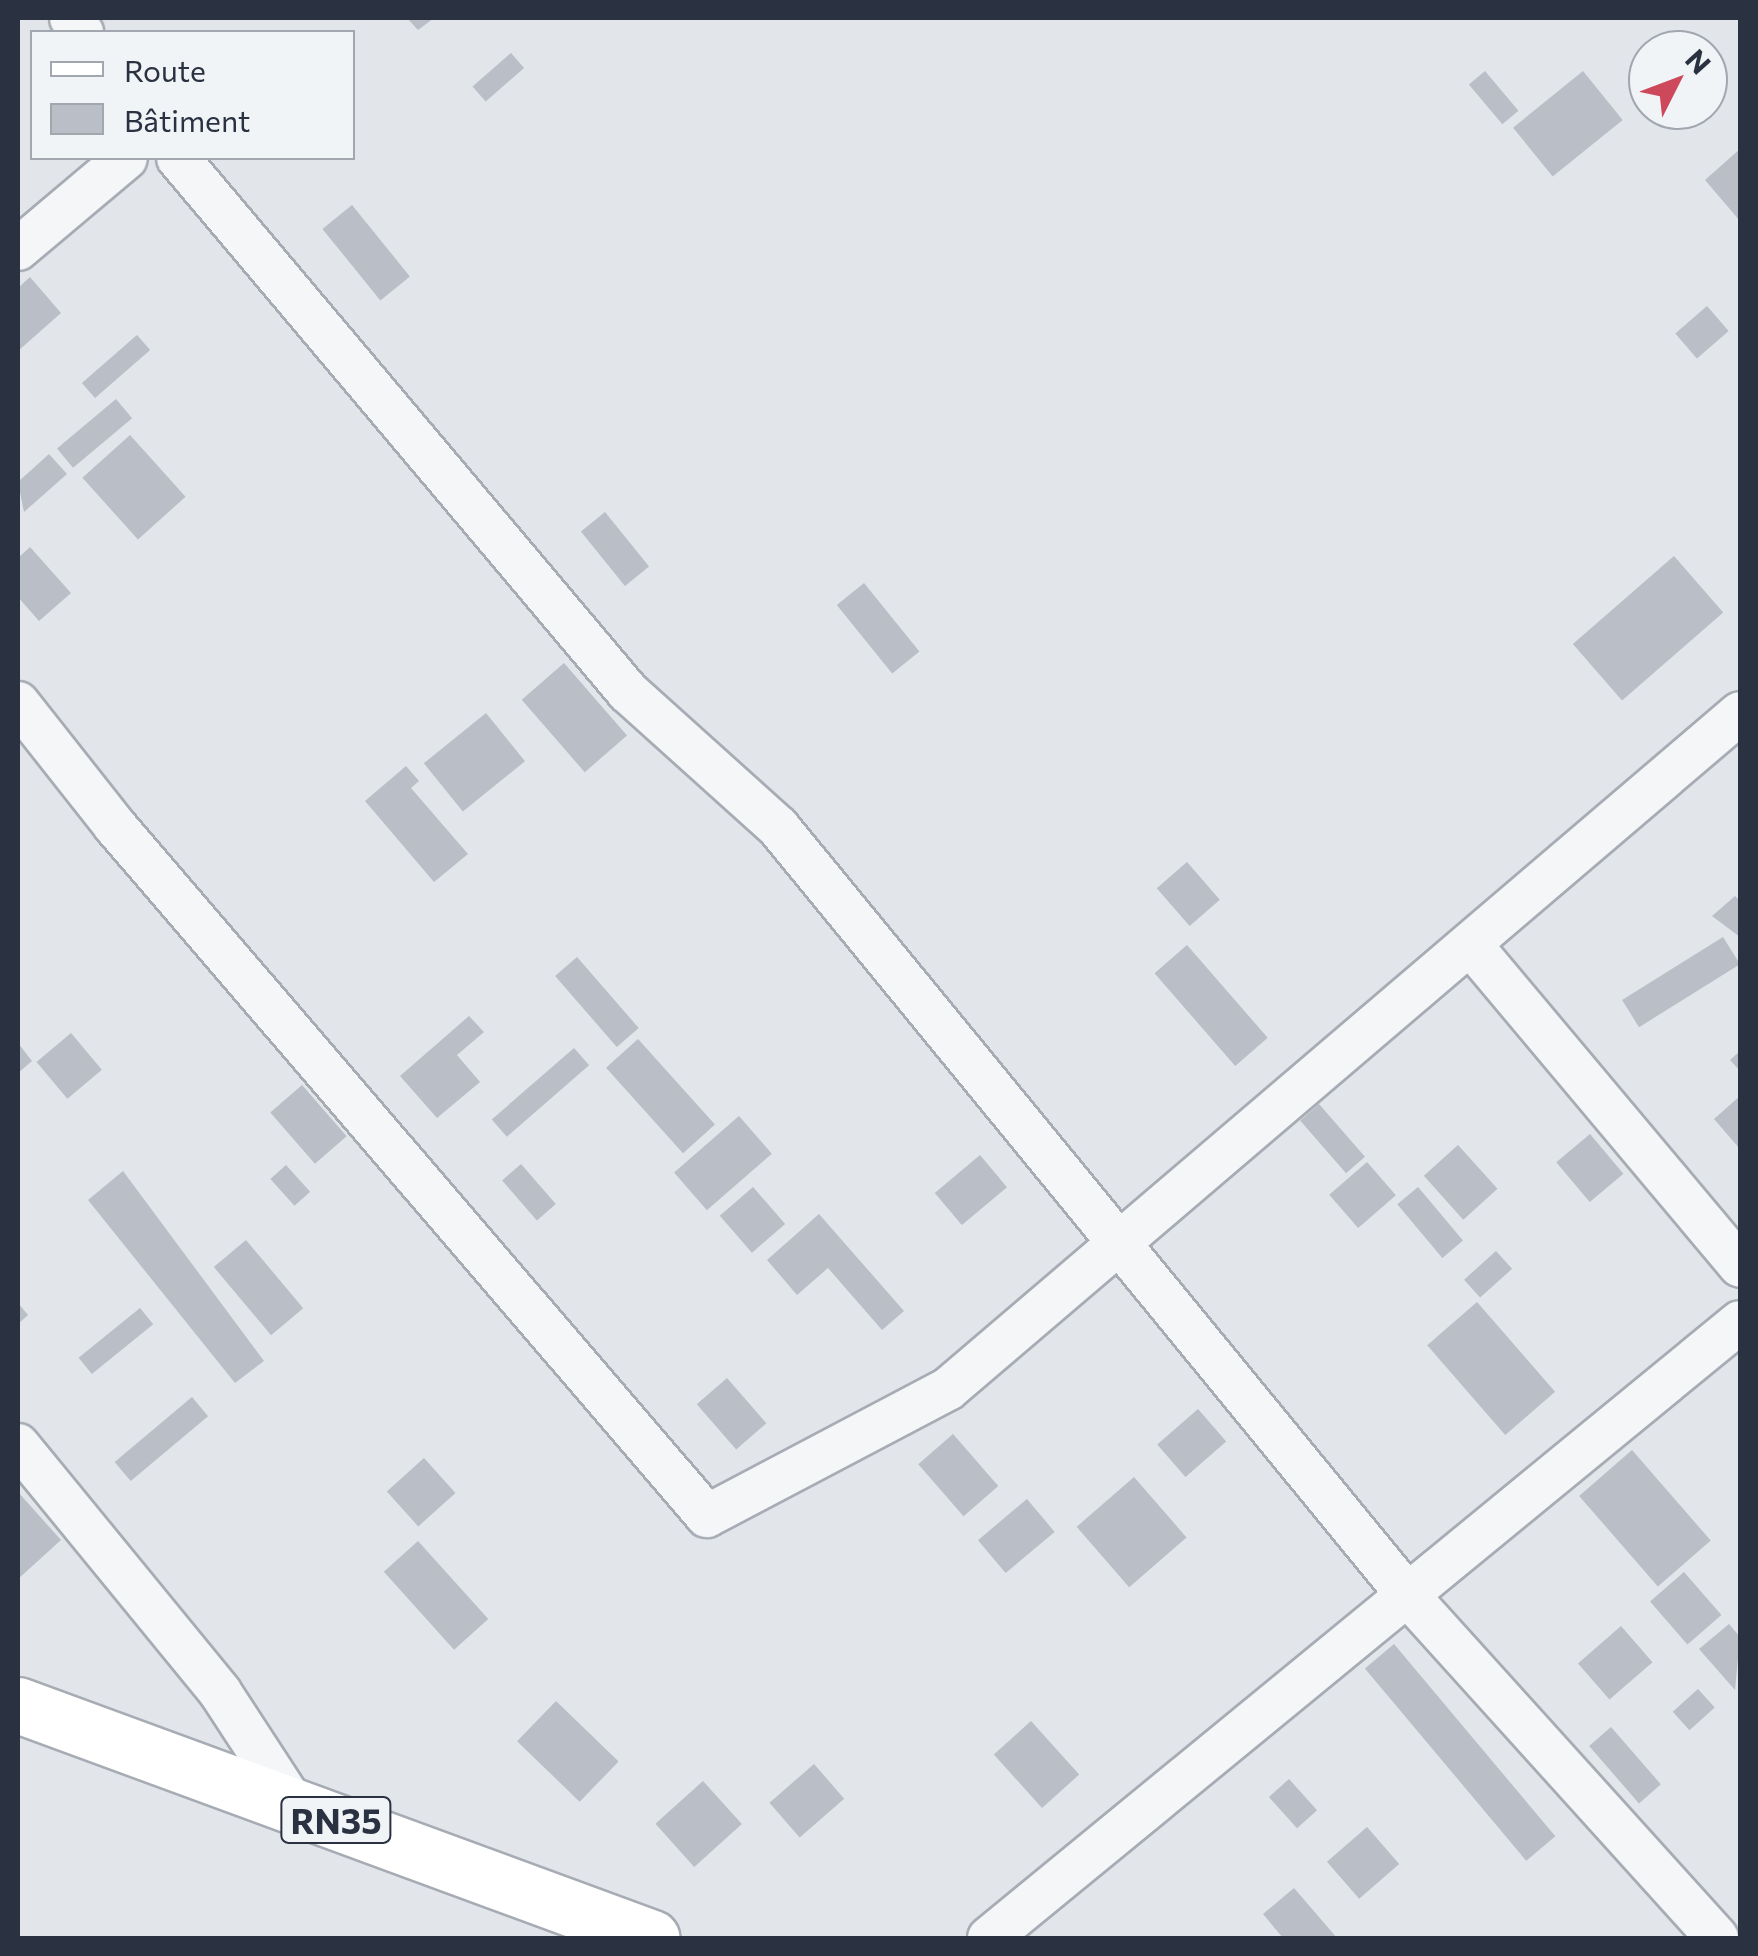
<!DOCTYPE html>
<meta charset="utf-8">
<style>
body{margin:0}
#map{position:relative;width:1758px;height:1956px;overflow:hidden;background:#e2e5ea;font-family:Commissioner,sans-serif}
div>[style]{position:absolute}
.building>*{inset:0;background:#b9bec7;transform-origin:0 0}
.roads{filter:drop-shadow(2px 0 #a7acb4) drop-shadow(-2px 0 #a7acb4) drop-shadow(0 2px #a7acb4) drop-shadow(0 -2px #a7acb4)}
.minor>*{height:42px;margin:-21px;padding:0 21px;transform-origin:21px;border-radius:21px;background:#f4f6f8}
.primary>*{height:55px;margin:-27.5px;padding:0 27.5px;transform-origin:27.5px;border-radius:27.5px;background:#fff}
span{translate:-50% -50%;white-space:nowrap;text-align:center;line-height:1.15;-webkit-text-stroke:10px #f1f4f7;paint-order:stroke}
.shield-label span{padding:2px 8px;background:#f1f4f7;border:2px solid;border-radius:8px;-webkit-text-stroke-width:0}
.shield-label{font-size:35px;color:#2a3242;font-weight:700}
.frame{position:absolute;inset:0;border:20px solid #2a3242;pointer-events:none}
.legend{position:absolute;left:30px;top:30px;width:325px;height:130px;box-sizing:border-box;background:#f1f4f7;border:2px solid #a1a6af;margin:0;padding:12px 18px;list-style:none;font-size:30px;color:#2a3242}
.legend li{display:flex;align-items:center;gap:20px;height:50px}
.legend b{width:50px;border:2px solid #a1a6af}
.north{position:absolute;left:1628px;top:30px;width:100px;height:100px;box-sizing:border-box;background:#f1f4f7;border:2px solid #a1a6af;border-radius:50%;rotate:48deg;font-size:28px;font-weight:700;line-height:40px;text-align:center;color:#2a3242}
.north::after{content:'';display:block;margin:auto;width:35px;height:45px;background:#cd485b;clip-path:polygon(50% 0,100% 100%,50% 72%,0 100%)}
</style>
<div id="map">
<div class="building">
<div style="clip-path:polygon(407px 18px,434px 18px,418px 30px)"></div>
<div style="left:511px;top:53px;width:20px;height:51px;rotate:49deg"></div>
<div style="left:1485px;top:71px;width:52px;height:21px;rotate:50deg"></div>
<div style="left:1583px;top:71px;width:63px;height:90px;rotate:51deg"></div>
<div style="clip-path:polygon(1740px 149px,1740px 221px,1705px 180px)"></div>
<div style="left:352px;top:205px;width:92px;height:38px;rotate:51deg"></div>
<div style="clip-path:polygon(30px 277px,61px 313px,18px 351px,18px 288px)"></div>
<div style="left:1707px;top:306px;width:33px;height:42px;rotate:49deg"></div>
<div style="left:137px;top:335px;width:20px;height:73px;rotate:49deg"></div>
<div style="left:116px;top:399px;width:25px;height:77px;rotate:50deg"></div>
<div style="left:130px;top:435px;width:83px;height:64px;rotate:48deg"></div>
<div style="clip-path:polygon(49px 454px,67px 474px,24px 512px,18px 482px)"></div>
<div style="left:605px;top:512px;width:70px;height:31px;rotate:51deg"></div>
<div style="clip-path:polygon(30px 547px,71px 593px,39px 621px,18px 597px,18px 558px)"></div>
<div style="left:1674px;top:556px;width:75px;height:134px;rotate:49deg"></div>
<div style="left:864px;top:583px;width:88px;height:35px;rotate:51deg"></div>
<div style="left:564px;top:663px;width:96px;height:56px;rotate:49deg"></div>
<div style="left:486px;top:713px;width:62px;height:80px;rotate:51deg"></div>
<div style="clip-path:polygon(406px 766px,419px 781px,411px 788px,468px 854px,434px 882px,365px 801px)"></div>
<div style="left:1187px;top:862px;width:50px;height:40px;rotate:49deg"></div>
<div style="clip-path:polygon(1735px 896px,1740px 901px,1740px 937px,1712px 916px)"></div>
<div style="left:1723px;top:937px;width:32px;height:119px;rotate:58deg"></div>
<div style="left:1187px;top:945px;width:123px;height:43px;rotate:49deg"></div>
<div style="left:577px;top:957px;width:94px;height:29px;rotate:49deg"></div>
<div style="clip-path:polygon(469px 1016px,484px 1032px,457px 1055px,480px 1082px,437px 1118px,400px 1076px)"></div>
<div style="left:71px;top:1033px;width:48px;height:45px;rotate:50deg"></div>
<div style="left:638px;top:1039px;width:115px;height:43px;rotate:48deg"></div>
<div style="clip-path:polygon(18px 1043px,32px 1061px,18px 1073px)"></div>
<div style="left:574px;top:1048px;width:23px;height:109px;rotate:49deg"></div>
<div style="clip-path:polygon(1740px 1051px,1740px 1071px,1730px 1060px)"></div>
<div style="left:302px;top:1085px;width:68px;height:42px;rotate:49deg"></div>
<div style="clip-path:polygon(1740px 1096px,1740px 1149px,1714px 1119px)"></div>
<div style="left:1319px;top:1104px;width:70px;height:25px;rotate:49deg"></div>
<div style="left:739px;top:1116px;width:50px;height:86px;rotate:49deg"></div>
<div style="left:1590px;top:1134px;width:52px;height:44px;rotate:50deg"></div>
<div style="left:1458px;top:1145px;width:59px;height:46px;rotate:48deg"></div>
<div style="left:980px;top:1155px;width:42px;height:59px;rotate:50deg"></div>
<div style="left:1367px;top:1162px;width:44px;height:50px;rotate:49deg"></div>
<div style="left:521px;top:1164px;width:53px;height:25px;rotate:49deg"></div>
<div style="left:286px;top:1165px;width:36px;height:21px;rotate:48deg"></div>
<div style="clip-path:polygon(123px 1171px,264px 1361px,235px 1383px,88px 1200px)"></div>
<div style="left:753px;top:1187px;width:49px;height:44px;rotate:49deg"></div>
<div style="left:1418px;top:1187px;width:70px;height:27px;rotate:50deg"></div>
<div style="clip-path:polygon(819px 1214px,904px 1311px,882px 1330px,828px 1268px,797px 1295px,767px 1260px)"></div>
<div style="left:246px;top:1240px;width:89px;height:42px;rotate:50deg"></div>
<div style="left:1496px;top:1251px;width:24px;height:43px;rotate:48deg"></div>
<div style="left:1477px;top:1302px;width:119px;height:66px;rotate:49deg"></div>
<div style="clip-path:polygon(18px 1303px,28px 1315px,18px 1324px)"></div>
<div style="left:140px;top:1308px;width:21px;height:79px;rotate:51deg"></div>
<div style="left:727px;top:1378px;width:60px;height:40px;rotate:49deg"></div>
<div style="left:192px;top:1397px;width:25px;height:101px;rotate:50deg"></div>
<div style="left:1198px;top:1409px;width:43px;height:54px;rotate:49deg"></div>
<div style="left:953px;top:1434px;width:69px;height:46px;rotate:49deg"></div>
<div style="left:1632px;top:1450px;width:120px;height:70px;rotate:49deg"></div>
<div style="left:424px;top:1458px;width:47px;height:50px;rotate:48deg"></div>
<div style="left:1134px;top:1477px;width:80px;height:76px;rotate:49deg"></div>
<div style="clip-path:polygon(18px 1492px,61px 1540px,18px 1579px)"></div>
<div style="left:1027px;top:1499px;width:43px;height:64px;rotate:50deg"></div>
<div style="left:418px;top:1541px;width:105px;height:46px;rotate:48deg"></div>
<div style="left:1684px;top:1572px;width:57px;height:45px;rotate:49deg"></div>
<div style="clip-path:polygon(1729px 1624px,1740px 1637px,1735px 1690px,1699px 1649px)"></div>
<div style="left:1621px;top:1626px;width:48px;height:57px;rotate:49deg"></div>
<div style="left:1394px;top:1644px;width:251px;height:38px;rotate:50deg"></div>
<div style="left:1698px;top:1689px;width:25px;height:34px;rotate:48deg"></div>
<div style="left:556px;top:1701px;width:87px;height:56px;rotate:44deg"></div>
<div style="left:1031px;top:1721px;width:72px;height:50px;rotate:48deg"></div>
<div style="left:1611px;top:1727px;width:76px;height:29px;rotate:49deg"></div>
<div style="left:814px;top:1764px;width:46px;height:59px;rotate:49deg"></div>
<div style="left:1289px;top:1779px;width:42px;height:27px;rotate:48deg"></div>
<div style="left:703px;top:1781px;width:58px;height:64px;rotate:48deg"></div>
<div style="left:1367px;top:1827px;width:49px;height:53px;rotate:49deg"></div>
<div style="clip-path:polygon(1294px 1888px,1337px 1938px,1283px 1938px,1263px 1914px)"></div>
</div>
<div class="roads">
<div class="minor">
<div style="left:71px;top:18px;width:18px;rotate:52deg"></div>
<div style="left:178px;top:158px;width:698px;rotate:49.88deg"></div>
<div style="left:628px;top:692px;width:202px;rotate:42deg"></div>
<div style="left:778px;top:827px;width:997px;rotate:50.66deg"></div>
<div style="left:1410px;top:1598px;width:458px;rotate:47.9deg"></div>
<div style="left:18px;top:249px;width:141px;rotate:-40.1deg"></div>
<div style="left:18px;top:703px;width:157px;rotate:51.7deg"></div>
<div style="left:115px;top:826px;width:909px;rotate:49.37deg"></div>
<div style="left:707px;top:1516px;width:272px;rotate:-27.8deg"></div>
<div style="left:948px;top:1389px;width:1041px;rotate:-40.48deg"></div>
<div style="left:1470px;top:944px;width:420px;rotate:50deg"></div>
<div style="left:18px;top:1445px;width:319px;rotate:50.7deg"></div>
<div style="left:220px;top:1692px;width:134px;rotate:56.9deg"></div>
<div style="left:989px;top:1938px;width:971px;rotate:-39.36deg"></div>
</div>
<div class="primary">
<div style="left:18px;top:1705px;width:675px;rotate:20.18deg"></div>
</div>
</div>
<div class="shield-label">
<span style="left:336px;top:1820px">RN35</span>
</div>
<div class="frame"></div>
<ul class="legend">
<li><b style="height:12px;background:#fff"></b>Route</li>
<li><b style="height:28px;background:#b9bec7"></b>Bâtiment</li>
</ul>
<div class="north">N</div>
</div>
